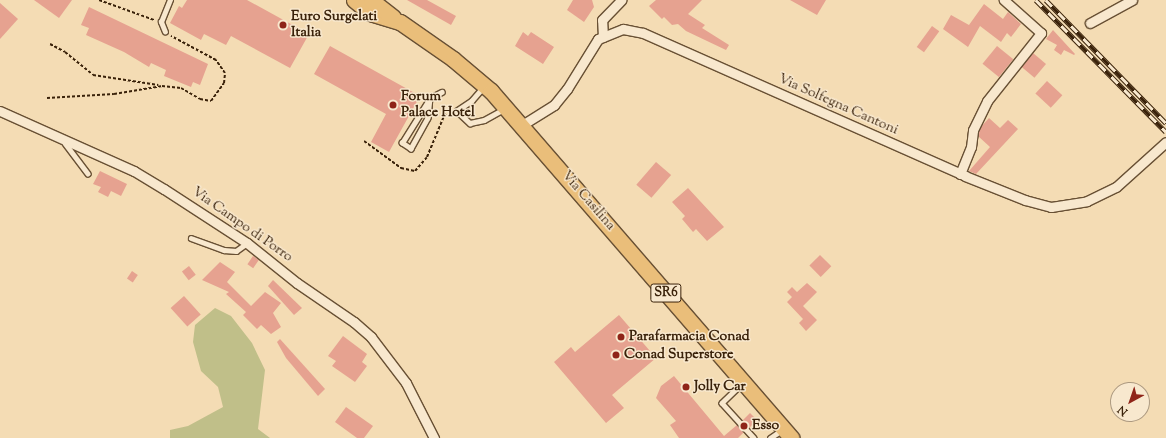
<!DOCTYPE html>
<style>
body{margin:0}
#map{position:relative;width:1166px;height:438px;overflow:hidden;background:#f4dcb4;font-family:"Sorts Mill Goudy",serif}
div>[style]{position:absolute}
.green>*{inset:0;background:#c0bf89}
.building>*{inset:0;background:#e6a290;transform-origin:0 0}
.path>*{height:2px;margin-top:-1px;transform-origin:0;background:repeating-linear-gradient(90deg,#3a220a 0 3px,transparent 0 5px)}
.roads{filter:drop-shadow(1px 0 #685034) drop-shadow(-1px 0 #685034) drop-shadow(0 1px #685034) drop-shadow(0 -1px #685034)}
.service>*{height:4.5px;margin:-2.25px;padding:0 2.25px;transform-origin:2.25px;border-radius:2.25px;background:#f8e8ce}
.minor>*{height:9px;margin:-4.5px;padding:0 4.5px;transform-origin:4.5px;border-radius:4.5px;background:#f8e8ce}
.primary>*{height:15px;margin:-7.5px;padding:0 7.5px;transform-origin:7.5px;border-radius:7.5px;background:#eabe7a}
.rail>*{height:4.5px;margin-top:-2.25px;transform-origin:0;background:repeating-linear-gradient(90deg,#f8e8ce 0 9px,#3a220a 0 18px);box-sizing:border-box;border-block:1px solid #3a220a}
.dots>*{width:11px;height:11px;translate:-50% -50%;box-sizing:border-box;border:2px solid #f8e8ce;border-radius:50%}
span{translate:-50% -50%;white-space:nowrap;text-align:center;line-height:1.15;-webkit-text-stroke:3px #f8e8ce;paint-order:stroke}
.shield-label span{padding:1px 3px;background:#f8e8ce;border:1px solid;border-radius:3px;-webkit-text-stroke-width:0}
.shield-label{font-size:13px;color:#3a220a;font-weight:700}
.poi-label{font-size:14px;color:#3a220a;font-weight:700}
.left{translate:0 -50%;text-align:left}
.street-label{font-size:14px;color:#3a220a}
.north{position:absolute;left:1110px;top:382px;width:40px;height:40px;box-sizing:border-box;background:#f8e8ce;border:1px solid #ac9980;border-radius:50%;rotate:220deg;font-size:11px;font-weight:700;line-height:16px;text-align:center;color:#3a220a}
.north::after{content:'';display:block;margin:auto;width:14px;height:18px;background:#8f2418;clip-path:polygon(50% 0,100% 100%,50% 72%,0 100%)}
</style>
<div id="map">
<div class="green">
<div style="clip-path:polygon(215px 308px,231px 316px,252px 343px,265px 370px,258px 429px,270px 438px,170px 438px,170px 430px,188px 426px,223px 407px,218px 387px,201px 371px,193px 342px,195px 325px)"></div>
</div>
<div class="building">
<div style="clip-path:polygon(34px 0,72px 0,59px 18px)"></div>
<div style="clip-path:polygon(187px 0,247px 0,309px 34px,290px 68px,231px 36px,226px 45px,204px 34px,201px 40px,170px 23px,179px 6px,182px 8px)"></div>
<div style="clip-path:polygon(407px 0,427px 0,456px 16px,451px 25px)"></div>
<div style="clip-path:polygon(573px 0,592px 0,594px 7px,584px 22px,567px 10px)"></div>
<div style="clip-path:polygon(656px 0,702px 0,688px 14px,705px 25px,702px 28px,729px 45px,726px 50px,686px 31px,678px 24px,672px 25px,664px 17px,662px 19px,649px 6px)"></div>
<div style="clip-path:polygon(790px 0,826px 0,817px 15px)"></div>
<div style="clip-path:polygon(0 3px,18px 19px,0 39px)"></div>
<div style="clip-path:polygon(984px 4px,1003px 19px,1008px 12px,1021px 24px,1011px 37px,1007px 33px,1001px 42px,980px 26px,968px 47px,943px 29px,951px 15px,969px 25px)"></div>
<div style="clip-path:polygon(89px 7px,208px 64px,200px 85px,193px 82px,191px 87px,164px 76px,166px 70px,151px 63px,149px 67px,124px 52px,86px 35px,89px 28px,81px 25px)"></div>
<div style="left:932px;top:26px;width:9px;height:26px;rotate:36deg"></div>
<div style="clip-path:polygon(1053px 30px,1075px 54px,1074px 55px,1064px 50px,1061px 55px,1054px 50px,1057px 45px,1046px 39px)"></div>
<div style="clip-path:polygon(523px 32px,528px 36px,531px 32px,554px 47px,543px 64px,515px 46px)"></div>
<div style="clip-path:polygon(330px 46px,420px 96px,389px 152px,371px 142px,386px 114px,314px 74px)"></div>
<div style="left:997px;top:46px;width:21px;height:23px;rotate:39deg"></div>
<div style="left:1033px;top:53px;width:17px;height:18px;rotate:40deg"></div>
<div style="left:1047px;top:81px;width:21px;height:17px;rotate:43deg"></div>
<div style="clip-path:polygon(989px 118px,1000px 128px,1008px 120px,1018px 129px,976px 174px,969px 171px,990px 147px,978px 136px,980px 128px)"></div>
<div style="left:656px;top:162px;width:20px;height:30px;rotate:41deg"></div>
<div style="clip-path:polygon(100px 171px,127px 184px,121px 196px,111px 191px,108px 197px,98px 192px,101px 187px,93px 184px)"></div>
<div style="clip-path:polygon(688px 188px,724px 227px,707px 241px,696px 229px,693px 232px,682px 219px,685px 216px,672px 202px)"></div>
<div style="left:820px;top:255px;width:16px;height:15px;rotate:45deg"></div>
<div style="left:253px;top:256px;width:7px;height:10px;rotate:34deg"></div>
<div style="clip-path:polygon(220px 262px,235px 272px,227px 282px,251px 306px,265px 292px,281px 303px,273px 313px,281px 327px,271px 334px,261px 325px,257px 329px,243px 315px,246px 312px,226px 294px,229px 292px,202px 280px)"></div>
<div style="left:189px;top:266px;width:11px;height:9px;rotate:52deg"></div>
<div style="left:132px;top:271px;width:7px;height:9px;rotate:34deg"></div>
<div style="clip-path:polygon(273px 280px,302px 308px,294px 315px,268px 286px)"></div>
<div style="clip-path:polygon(807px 283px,817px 292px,803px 306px,817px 320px,806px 331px,799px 323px,803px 319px,787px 302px,792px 297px,787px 292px,792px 287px,797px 292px)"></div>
<div style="left:184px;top:296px;width:25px;height:18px;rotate:48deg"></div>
<div style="clip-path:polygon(619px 315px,656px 358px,612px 395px,624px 408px,606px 423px,554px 362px,571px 347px,575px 352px)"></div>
<div style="clip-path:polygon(343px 336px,367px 354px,362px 362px,367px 366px,355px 382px,332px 366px,336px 361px,328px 356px)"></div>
<div style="clip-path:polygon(280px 339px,325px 389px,318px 396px,286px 358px,277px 342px)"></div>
<div style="clip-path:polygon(674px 376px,724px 436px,737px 425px,744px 432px,738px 438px,679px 438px,670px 425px,676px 421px,656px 398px,661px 386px)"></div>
<div style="clip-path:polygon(346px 407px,373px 426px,364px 438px,357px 438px,335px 422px)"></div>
<div style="left:750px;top:413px;width:10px;height:11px;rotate:45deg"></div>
</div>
<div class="path">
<div style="left:99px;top:0;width:59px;rotate:20deg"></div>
<div style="left:50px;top:44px;width:17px;rotate:28deg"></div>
<div style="left:65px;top:52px;width:36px;rotate:39deg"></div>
<div style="left:93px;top:75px;width:66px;rotate:8.7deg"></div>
<div style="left:47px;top:98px;width:67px;rotate:-3.4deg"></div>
<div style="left:114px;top:94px;width:49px;rotate:-9.5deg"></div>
<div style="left:162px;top:86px;width:19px;rotate:6deg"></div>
<div style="left:181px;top:88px;width:22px;rotate:30deg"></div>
<div style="left:200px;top:99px;width:11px;rotate:10deg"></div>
<div style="left:211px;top:101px;width:22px;rotate:-54deg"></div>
<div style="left:224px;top:83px;width:10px;rotate:-84deg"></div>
<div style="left:225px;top:73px;width:16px;rotate:-125deg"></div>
<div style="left:216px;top:60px;width:51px;rotate:-151.9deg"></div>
<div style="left:364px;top:141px;width:46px;rotate:36.1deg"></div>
<div style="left:401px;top:168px;width:14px;rotate:12deg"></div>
<div style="left:415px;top:171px;width:18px;rotate:-49deg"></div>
<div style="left:427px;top:157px;width:44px;rotate:-67.5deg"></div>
<div style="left:444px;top:116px;width:10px;rotate:-45deg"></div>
</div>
<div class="roads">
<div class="service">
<div style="left:165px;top:32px;width:11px;rotate:-112deg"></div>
<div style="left:161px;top:22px;width:24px;rotate:-68deg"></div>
<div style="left:484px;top:87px;width:18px;rotate:131deg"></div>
<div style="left:472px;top:101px;width:18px;rotate:146deg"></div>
<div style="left:457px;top:111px;width:18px;rotate:43deg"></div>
<div style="left:470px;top:123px;width:14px;rotate:-12deg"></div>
<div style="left:484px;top:120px;width:23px;rotate:-29deg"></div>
<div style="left:430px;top:98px;width:20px;rotate:96deg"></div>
<div style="left:428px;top:118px;width:35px;rotate:119deg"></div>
<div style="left:411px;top:149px;width:11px;rotate:-146deg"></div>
<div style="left:402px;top:143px;width:53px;rotate:-58.1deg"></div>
<div style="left:430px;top:98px;width:13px;rotate:-27deg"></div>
<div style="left:65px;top:143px;width:38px;rotate:53deg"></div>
<div style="left:191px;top:238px;width:35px;rotate:20deg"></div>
<div style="left:224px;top:250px;width:12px;rotate:5deg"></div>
<div style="left:236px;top:251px;width:14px;rotate:-36deg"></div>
<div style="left:743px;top:383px;width:29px;rotate:136deg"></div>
<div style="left:722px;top:403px;width:47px;rotate:47.6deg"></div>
<div style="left:770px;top:438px;width:14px;rotate:-34deg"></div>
</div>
<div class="minor">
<div style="left:1090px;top:23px;width:48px;rotate:-28.7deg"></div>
<div style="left:603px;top:37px;width:17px;rotate:-93deg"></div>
<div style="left:602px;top:20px;width:28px;rotate:-46deg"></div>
<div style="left:0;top:111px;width:147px;rotate:24.1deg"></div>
<div style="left:134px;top:171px;width:35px;rotate:31deg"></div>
<div style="left:164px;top:189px;width:99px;rotate:33deg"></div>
<div style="left:247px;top:243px;width:64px;rotate:38.7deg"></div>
<div style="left:297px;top:283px;width:69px;rotate:34.4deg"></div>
<div style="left:354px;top:322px;width:23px;rotate:41deg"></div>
<div style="left:371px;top:337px;width:58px;rotate:52.7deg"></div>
<div style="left:406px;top:383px;width:62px;rotate:63deg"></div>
<div style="left:522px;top:125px;width:38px;rotate:-32deg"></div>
<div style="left:554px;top:105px;width:21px;rotate:-51deg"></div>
<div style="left:567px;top:89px;width:59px;rotate:-58.2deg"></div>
<div style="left:598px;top:39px;width:27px;rotate:-22deg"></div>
<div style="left:623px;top:29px;width:20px;rotate:11deg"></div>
<div style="left:643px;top:33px;width:352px;rotate:23.9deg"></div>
<div style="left:965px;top:176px;width:65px;rotate:21.8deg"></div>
<div style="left:1025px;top:200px;width:27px;rotate:15deg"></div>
<div style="left:1051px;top:207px;width:36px;rotate:-9deg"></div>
<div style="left:1087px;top:201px;width:32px;rotate:-26deg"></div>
<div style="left:1116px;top:187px;width:67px;rotate:-42deg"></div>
<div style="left:960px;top:174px;width:29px;rotate:-68deg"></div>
<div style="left:971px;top:147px;width:17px;rotate:-83deg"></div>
<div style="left:973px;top:130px;width:32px;rotate:-64deg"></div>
<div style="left:987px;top:101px;width:87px;rotate:-51.5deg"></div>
<div style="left:1041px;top:33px;width:50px;rotate:-138.3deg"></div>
</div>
<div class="primary">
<div style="left:354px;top:0;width:21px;rotate:39deg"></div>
<div style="left:370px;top:13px;width:31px;rotate:17deg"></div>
<div style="left:400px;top:22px;width:65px;rotate:34.9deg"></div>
<div style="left:453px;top:59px;width:50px;rotate:40.1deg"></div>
<div style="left:491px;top:91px;width:459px;rotate:49.1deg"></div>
<div style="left:371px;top:0;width:28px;rotate:38deg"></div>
</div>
</div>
<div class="rail">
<div style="left:1036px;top:0;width:185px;rotate:45.4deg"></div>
<div style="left:1046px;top:0;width:172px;rotate:45.7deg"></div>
</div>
<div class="dots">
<div style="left:283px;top:25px;background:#8f2418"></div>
<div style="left:393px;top:105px;background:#8f2418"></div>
<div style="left:621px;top:337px;background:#8f2418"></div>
<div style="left:616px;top:355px;background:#8f2418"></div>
<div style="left:686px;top:387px;background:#8f2418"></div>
<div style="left:744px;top:426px;background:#8f2418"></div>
</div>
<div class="shield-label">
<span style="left:666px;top:293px">SR6</span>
</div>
<div class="poi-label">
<span class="left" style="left:291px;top:25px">Euro Surgelati<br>Italia</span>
<span class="left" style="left:401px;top:105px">Forum<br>Palace Hotel</span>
<span class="left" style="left:629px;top:337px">Parafarmacia Conad</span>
<span class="left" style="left:624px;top:355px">Conad Superstore</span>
<span class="left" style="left:694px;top:387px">Jolly Car</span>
<span class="left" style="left:752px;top:426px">Esso</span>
</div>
<div class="street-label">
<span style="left:838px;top:105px;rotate:24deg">Via Solfegna Cantoni</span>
<span style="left:588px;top:201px;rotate:49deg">Via Casilina</span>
<span style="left:242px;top:225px;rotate:35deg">Via Campo di Porro</span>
</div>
<div class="north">N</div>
</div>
